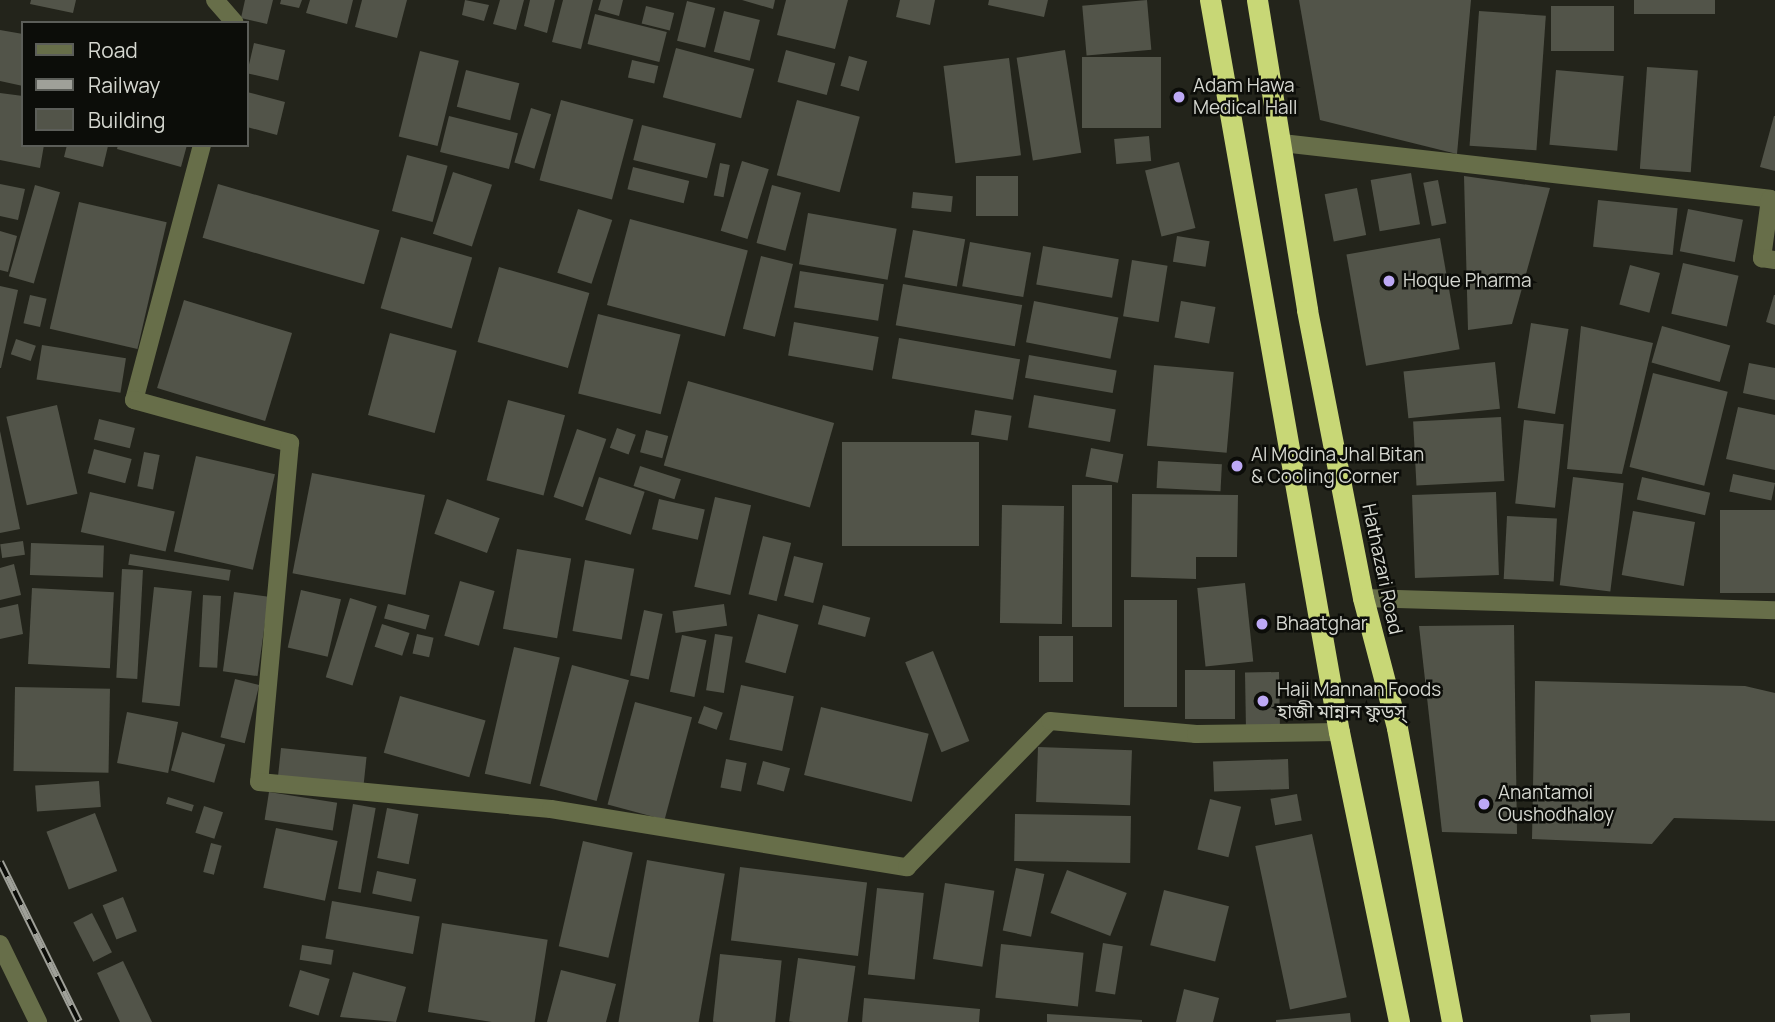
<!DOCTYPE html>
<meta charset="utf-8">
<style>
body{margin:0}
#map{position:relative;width:1775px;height:1022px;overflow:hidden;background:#23241b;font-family:Manrope,"Noto Sans Bengali",sans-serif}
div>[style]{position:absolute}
.building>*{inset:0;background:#525449;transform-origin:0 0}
.minor>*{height:18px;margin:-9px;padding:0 9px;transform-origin:9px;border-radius:9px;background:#676e49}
.highway>*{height:21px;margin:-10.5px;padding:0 10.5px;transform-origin:10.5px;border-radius:10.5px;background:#c8d776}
.rail>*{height:8px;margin-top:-4px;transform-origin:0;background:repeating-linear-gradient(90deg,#0c0d09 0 16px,#9fa099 0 32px);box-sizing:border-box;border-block:2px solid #9fa099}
.dots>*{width:19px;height:19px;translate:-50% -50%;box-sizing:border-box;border:4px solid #0c0d09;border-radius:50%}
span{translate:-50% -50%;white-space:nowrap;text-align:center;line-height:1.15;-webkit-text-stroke:5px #0c0d09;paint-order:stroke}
.poi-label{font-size:19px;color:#d5d7d0}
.left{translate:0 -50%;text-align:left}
.street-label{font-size:19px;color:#d5d7d0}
.legend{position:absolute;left:21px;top:21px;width:228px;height:126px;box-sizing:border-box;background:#0c0d09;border:2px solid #5c5e59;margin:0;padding:9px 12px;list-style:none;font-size:21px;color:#d5d7d0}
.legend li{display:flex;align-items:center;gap:14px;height:35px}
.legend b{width:35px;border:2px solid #5c5e59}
</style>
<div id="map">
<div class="building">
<div style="clip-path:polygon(31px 0,76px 0,73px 13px,30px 4px)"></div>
<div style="clip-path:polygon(245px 0,273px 0,267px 24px,241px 18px)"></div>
<div style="clip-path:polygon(281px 0,302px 0,299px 8px,280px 4px)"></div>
<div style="clip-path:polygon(310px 0,353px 0,347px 24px,306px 13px)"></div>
<div style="clip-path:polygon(362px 0,407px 0,397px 38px,355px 27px)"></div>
<div style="clip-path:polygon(465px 0,489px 5px,484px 21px,462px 15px)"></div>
<div style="clip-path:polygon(500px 0,524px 0,516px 30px,493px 24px)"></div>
<div style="clip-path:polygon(530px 0,555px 0,547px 33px,524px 26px)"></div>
<div style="clip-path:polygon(563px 0,593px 0,581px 49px,552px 42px)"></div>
<div style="clip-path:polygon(601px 0,623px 0,619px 16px,598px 10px)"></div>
<div style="clip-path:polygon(742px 0,775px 0,773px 9px)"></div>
<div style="clip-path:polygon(786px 0,848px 0,835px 49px,777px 35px)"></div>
<div style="clip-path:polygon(900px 0,935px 0,930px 25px,896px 17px)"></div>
<div style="clip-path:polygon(989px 0,1048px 0,1044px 17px,988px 5px)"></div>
<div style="left:1147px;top:0;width:50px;height:65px;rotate:85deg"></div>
<div style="clip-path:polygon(1299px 0,1471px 0,1457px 154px,1320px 120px)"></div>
<div style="left:1634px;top:0;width:81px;height:14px"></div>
<div style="left:687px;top:1px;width:29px;height:41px;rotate:14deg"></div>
<div style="left:646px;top:6px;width:29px;height:18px;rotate:14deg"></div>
<div style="left:1551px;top:6px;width:63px;height:45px"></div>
<div style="left:724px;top:11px;width:37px;height:42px;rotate:14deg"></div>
<div style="left:1479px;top:11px;width:67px;height:135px;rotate:4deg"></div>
<div style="left:595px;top:14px;width:74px;height:31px;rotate:14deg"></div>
<div style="clip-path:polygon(0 30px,23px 34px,23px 86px,0 81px)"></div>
<div style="left:254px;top:43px;width:32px;height:31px;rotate:13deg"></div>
<div style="left:676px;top:48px;width:81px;height:51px;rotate:15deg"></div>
<div style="left:786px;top:50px;width:51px;height:33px;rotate:15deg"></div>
<div style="left:1065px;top:50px;width:104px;height:49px;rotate:81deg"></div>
<div style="left:420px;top:51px;width:40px;height:88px;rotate:14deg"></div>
<div style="left:849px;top:56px;width:19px;height:31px;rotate:16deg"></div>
<div style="left:1082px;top:57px;width:79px;height:71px"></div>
<div style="left:1009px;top:58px;width:98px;height:66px;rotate:83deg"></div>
<div style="left:632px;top:60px;width:27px;height:18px;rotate:13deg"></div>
<div style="left:1647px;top:67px;width:51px;height:102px;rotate:4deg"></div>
<div style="left:466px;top:70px;width:55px;height:38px;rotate:14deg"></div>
<div style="left:1556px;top:70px;width:68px;height:75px;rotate:5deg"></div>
<div style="clip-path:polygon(247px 92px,285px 102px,277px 135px,247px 127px)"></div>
<div style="clip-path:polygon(0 93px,23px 96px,23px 145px,44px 145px,40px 168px,0 160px)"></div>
<div style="left:561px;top:100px;width:75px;height:83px;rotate:15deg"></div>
<div style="left:797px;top:100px;width:65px;height:78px;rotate:15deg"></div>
<div style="left:531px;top:108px;width:21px;height:57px;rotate:17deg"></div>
<div style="left:449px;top:116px;width:71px;height:37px;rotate:14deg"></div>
<div style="clip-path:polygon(1774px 116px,1775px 116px,1775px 171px,1760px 167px)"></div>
<div style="left:642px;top:125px;width:76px;height:36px;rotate:14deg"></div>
<div style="left:1149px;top:136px;width:25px;height:35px;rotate:85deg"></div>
<div style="clip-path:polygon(67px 145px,108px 146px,103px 167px,64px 157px)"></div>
<div style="clip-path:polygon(118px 145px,187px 145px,181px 167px,117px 149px)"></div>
<div style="left:407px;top:155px;width:42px;height:58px;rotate:15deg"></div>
<div style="left:742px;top:161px;width:28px;height:73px;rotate:17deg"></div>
<div style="left:1179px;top:162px;width:68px;height:35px;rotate:76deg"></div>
<div style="left:720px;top:163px;width:10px;height:33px;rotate:11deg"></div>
<div style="left:633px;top:167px;width:58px;height:23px;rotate:14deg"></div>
<div style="left:453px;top:172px;width:41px;height:65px;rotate:18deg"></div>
<div style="left:1411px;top:173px;width:52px;height:41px;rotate:80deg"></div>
<div style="left:976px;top:176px;width:42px;height:40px"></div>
<div style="clip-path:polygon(1464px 176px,1550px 188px,1512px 324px,1468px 330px)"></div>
<div style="left:1438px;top:180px;width:44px;height:15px;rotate:79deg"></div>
<div style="clip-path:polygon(0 184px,25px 189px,18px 220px,0 216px)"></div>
<div style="left:218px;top:184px;width:168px;height:56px;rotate:16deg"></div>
<div style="left:35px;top:185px;width:26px;height:95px;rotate:16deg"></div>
<div style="left:772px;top:185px;width:30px;height:60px;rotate:15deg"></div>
<div style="left:1357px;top:188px;width:48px;height:33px;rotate:79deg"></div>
<div style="left:913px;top:192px;width:40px;height:16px;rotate:6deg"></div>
<div style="left:1598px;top:200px;width:80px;height:47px;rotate:6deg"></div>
<div style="left:79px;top:202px;width:90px;height:130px;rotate:13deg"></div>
<div style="left:578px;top:209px;width:36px;height:67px;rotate:18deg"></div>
<div style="left:1688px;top:209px;width:56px;height:43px;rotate:11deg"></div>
<div style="left:808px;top:213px;width:90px;height:52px;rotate:10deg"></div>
<div style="left:630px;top:219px;width:122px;height:89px;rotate:15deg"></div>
<div style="left:913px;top:230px;width:53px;height:48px;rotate:10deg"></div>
<div style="clip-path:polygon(0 231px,17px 236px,8px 272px,0 270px)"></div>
<div style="left:1177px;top:236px;width:33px;height:26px;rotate:9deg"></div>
<div style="left:401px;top:237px;width:74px;height:74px;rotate:16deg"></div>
<div style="left:1440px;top:238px;width:113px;height:95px;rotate:80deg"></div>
<div style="left:970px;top:242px;width:62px;height:45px;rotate:10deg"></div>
<div style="left:1043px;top:246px;width:77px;height:39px;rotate:10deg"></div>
<div style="left:761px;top:256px;width:33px;height:75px;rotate:14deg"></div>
<div style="left:1132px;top:260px;width:36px;height:57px;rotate:9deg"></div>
<div style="left:1683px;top:263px;width:57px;height:52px;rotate:13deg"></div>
<div style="left:1630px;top:265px;width:31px;height:41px;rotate:15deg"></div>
<div style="left:499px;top:267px;width:94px;height:78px;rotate:16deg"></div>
<div style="left:800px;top:271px;width:85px;height:37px;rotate:9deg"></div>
<div style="left:903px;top:284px;width:121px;height:42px;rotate:10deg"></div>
<div style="clip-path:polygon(0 286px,18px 290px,1px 368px,0 368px)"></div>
<div style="left:30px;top:295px;width:17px;height:29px;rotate:13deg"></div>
<div style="clip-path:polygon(1774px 295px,1775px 295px,1775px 325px,1766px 322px)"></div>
<div style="left:184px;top:300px;width:113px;height:92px;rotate:17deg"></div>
<div style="left:1034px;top:301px;width:86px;height:42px;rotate:11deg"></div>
<div style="left:1181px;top:301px;width:35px;height:37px;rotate:10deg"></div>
<div style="left:598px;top:314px;width:85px;height:82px;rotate:14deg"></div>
<div style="left:794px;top:322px;width:86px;height:34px;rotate:10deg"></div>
<div style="left:1531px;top:323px;width:38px;height:86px;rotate:9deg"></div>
<div style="clip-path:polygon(1581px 326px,1653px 343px,1622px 474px,1567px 469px)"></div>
<div style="left:1662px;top:326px;width:71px;height:38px;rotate:16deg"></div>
<div style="left:390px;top:333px;width:69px;height:85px;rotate:15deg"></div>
<div style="left:899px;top:338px;width:123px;height:41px;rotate:10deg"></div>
<div style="left:16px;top:339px;width:21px;height:16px;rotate:19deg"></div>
<div style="left:42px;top:345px;width:85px;height:35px;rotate:9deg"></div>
<div style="left:1029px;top:355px;width:89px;height:23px;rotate:10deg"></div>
<div style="left:1495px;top:362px;width:47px;height:92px;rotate:84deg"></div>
<div style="clip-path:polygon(1749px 363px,1775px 368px,1775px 400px,1743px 393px)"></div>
<div style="left:1154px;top:365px;width:80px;height:81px;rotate:5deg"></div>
<div style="left:1653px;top:373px;width:77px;height:97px;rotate:14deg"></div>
<div style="left:688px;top:381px;width:152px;height:88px;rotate:16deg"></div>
<div style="left:1034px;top:395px;width:83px;height:33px;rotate:10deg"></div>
<div style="left:508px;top:400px;width:59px;height:83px;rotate:15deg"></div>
<div style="left:57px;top:405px;width:91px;height:52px;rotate:77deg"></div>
<div style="clip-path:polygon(1738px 407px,1775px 415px,1775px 470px,1726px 459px)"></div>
<div style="left:975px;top:410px;width:37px;height:25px;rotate:9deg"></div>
<div style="left:1501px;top:417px;width:64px;height:88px;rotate:87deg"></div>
<div style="left:99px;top:419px;width:37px;height:21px;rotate:14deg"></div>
<div style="left:1524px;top:420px;width:40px;height:84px;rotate:6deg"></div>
<div style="left:617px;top:428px;width:20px;height:21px;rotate:20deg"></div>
<div style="left:577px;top:429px;width:31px;height:72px;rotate:19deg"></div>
<div style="left:646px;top:430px;width:23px;height:23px;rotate:15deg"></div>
<div style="clip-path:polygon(0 431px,20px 529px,0 533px)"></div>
<div style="left:842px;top:442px;width:137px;height:104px"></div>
<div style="left:1091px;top:448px;width:33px;height:29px;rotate:11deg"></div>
<div style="left:94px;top:449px;width:39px;height:25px;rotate:15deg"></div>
<div style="left:144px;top:452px;width:16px;height:35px;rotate:11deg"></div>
<div style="left:196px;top:456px;width:81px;height:98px;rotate:13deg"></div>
<div style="left:1158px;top:461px;width:64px;height:27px;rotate:3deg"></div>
<div style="left:640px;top:466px;width:43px;height:21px;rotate:18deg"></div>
<div style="left:312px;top:473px;width:115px;height:102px;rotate:11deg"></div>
<div style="left:1733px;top:474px;width:43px;height:18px;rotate:12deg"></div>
<div style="left:599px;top:477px;width:48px;height:45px;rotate:18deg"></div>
<div style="left:1573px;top:477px;width:51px;height:109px;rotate:7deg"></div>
<div style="left:1642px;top:477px;width:70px;height:23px;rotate:13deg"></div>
<div style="left:1072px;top:485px;width:40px;height:142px"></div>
<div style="left:90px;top:492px;width:87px;height:41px;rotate:13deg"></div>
<div style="left:1496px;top:492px;width:83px;height:84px;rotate:88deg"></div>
<div style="clip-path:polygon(1132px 494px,1238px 495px,1237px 557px,1196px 557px,1196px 579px,1131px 577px)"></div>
<div style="left:715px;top:497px;width:37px;height:92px;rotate:13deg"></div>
<div style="left:447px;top:499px;width:56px;height:37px;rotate:20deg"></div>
<div style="left:659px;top:499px;width:47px;height:31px;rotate:13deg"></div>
<div style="left:1002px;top:505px;width:62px;height:118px;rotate:1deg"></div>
<div style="left:1775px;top:510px;width:83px;height:55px;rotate:90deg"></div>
<div style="left:1633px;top:511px;width:63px;height:65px;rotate:10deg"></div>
<div style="left:1507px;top:516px;width:50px;height:63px;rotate:3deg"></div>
<div style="left:763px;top:536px;width:29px;height:60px;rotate:14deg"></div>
<div style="left:23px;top:541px;width:14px;height:23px;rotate:82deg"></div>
<div style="left:31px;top:543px;width:73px;height:32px;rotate:2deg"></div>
<div style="left:517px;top:549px;width:55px;height:81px;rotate:10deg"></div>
<div style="left:130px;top:554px;width:102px;height:11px;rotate:9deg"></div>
<div style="left:794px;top:556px;width:30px;height:41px;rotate:14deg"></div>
<div style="left:585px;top:560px;width:50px;height:72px;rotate:10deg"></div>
<div style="clip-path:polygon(14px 564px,21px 595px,0 600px,0 568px)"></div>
<div style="left:122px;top:569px;width:21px;height:109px;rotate:3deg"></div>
<div style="left:460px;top:581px;width:36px;height:57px;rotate:16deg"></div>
<div style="left:1245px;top:583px;width:79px;height:48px;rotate:84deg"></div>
<div style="left:154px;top:587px;width:38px;height:116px;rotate:6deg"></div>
<div style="left:32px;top:588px;width:82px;height:76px;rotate:3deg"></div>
<div style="left:301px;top:590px;width:41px;height:59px;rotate:13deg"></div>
<div style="left:234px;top:592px;width:35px;height:80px;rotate:8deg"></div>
<div style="left:203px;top:595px;width:18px;height:72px;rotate:3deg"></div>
<div style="left:350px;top:598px;width:28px;height:83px;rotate:17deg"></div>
<div style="left:1124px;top:600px;width:53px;height:107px"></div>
<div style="clip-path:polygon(18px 604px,23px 634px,0 639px,0 608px)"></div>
<div style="left:388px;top:604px;width:43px;height:15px;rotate:15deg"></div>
<div style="left:724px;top:604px;width:22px;height:52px;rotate:82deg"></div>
<div style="left:823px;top:605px;width:49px;height:20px;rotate:15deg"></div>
<div style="left:644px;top:610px;width:19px;height:67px;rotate:12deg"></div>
<div style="left:758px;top:614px;width:42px;height:50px;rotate:15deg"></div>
<div style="left:382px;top:624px;width:29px;height:24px;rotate:18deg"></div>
<div style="clip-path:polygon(1514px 625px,1517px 834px,1442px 832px,1419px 626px)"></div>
<div style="left:417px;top:634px;width:17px;height:20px;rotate:13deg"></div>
<div style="left:715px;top:634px;width:18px;height:57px;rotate:9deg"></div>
<div style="left:682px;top:635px;width:25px;height:58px;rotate:12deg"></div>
<div style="left:1039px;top:636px;width:34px;height:46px"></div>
<div style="left:514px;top:647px;width:47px;height:130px;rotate:13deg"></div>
<div style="left:933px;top:651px;width:97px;height:30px;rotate:68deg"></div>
<div style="left:572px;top:665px;width:59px;height:125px;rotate:15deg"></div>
<div style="left:1185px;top:670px;width:50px;height:49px"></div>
<div style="left:1279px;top:672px;width:56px;height:34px;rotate:89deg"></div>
<div style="left:235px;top:679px;width:25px;height:60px;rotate:14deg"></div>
<div style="clip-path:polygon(1535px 681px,1745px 686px,1775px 693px,1775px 821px,1674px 818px,1652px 844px,1532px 839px)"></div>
<div style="left:741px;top:685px;width:54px;height:56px;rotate:12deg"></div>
<div style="left:15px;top:687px;width:95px;height:84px;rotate:1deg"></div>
<div style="left:400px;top:696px;width:89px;height:59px;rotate:16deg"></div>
<div style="left:635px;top:702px;width:59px;height:106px;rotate:15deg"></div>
<div style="left:704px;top:706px;width:20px;height:18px;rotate:20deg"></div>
<div style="left:821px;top:707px;width:111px;height:70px;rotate:14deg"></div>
<div style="left:127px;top:712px;width:52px;height:52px;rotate:11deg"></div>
<div style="left:182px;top:732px;width:45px;height:40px;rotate:16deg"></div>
<div style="left:1038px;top:747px;width:94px;height:55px;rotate:2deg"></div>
<div style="left:281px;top:748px;width:86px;height:28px;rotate:6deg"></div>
<div style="left:726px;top:759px;width:21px;height:29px;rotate:11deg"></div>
<div style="left:1288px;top:759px;width:30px;height:75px;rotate:88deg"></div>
<div style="left:763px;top:761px;width:28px;height:24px;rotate:15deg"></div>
<div style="left:99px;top:781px;width:26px;height:64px;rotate:86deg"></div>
<div style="left:269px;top:792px;width:69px;height:28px;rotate:9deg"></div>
<div style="left:1297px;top:794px;width:27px;height:27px;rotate:80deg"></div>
<div style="left:168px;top:797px;width:27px;height:7px;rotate:17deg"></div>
<div style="left:1210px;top:799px;width:32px;height:52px;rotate:14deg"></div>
<div style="left:353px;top:804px;width:23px;height:86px;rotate:10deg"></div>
<div style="left:204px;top:806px;width:20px;height:28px;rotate:18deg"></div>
<div style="left:387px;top:808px;width:32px;height:51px;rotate:11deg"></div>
<div style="left:95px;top:813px;width:62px;height:52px;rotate:69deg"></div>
<div style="left:1015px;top:814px;width:116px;height:47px;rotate:1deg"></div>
<div style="left:276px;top:828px;width:63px;height:61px;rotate:12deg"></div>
<div style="left:1312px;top:834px;width:167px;height:58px;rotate:78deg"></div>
<div style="left:583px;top:841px;width:51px;height:108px;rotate:13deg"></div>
<div style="left:211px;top:843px;width:11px;height:30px;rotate:15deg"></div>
<div style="left:647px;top:860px;width:79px;height:165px;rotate:10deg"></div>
<div style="left:740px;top:867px;width:128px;height:74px;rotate:7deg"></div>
<div style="left:1016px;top:868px;width:29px;height:64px;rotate:12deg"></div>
<div style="left:1067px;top:870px;width:64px;height:46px;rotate:21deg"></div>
<div style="left:377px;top:871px;width:40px;height:23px;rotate:12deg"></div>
<div style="left:945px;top:883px;width:50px;height:77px;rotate:9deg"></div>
<div style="left:877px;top:888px;width:47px;height:87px;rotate:6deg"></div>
<div style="left:1164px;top:890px;width:67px;height:57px;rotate:14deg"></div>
<div style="left:123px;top:897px;width:37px;height:22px;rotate:68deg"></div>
<div style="left:332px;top:901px;width:89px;height:38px;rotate:10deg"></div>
<div style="left:92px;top:913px;width:44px;height:21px;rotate:63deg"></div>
<div style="left:442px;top:923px;width:107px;height:90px;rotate:9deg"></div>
<div style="left:1103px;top:943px;width:20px;height:49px;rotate:9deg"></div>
<div style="left:1001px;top:944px;width:83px;height:54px;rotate:6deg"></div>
<div style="left:302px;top:945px;width:32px;height:15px;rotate:9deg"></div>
<div style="left:720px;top:954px;width:62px;height:68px;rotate:6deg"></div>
<div style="left:798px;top:958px;width:58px;height:64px;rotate:8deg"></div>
<div style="clip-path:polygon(123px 961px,152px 1022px,120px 1022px,97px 973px)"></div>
<div style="left:300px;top:970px;width:31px;height:38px;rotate:17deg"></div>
<div style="clip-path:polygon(561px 970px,616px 984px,606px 1022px,547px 1022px)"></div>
<div style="clip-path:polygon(353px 972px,406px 987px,396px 1022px,340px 1017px)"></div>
<div style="clip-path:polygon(1184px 989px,1219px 998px,1213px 1022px,1176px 1022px)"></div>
<div style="clip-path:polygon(864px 998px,980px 1009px,979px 1022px,862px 1022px)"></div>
<div style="clip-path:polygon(1350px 1013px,1351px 1022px,1276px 1022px,1276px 1020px)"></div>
<div style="clip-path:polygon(1630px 1013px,1630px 1022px,1591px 1022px,1590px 1015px)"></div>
<div style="clip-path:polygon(1047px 1014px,1142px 1020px,1142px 1022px,1047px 1022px)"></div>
</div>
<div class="minor">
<div style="left:215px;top:0;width:30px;rotate:49deg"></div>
<div style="left:1282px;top:143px;width:491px;rotate:6.5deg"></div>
<div style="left:1770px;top:199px;width:60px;rotate:97.7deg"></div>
<div style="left:1762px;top:258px;width:13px;rotate:9deg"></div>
<div style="left:202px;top:145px;width:264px;rotate:104.9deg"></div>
<div style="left:134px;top:400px;width:162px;rotate:15.4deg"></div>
<div style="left:290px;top:443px;width:340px;rotate:95.2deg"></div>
<div style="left:259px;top:782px;width:293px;rotate:5.3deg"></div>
<div style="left:551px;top:809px;width:361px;rotate:9.3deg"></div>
<div style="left:907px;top:867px;width:204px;rotate:-45.6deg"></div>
<div style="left:1050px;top:721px;width:147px;rotate:5.1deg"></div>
<div style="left:1196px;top:734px;width:143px;rotate:-0.8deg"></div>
<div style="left:1363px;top:598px;width:412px;rotate:1.7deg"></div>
<div style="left:0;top:944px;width:87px;rotate:64deg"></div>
</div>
<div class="highway">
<div style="left:1210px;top:0;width:743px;rotate:80.01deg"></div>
<div style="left:1339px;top:732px;width:296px;rotate:78.3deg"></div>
<div style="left:1257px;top:0;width:314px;rotate:80.8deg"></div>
<div style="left:1307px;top:310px;width:293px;rotate:79deg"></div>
<div style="left:1363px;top:598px;width:134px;rotate:75.3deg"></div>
<div style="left:1397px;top:728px;width:299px;rotate:79.4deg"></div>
</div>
<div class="rail">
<div style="left:0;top:862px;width:178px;rotate:63.7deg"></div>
</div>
<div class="dots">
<div style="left:1179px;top:97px;background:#bda9f5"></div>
<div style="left:1389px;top:281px;background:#bda9f5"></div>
<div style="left:1237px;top:466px;background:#bda9f5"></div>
<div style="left:1262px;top:624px;background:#bda9f5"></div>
<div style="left:1263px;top:701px;background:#bda9f5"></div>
<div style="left:1484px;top:804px;background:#bda9f5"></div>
</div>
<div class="poi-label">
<span class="left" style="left:1193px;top:97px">Adam Hawa<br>Medical Hall</span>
<span class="left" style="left:1403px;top:281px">Hoque Pharma</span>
<span class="left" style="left:1251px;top:466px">Al Modina Jhal Bitan<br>&amp; Cooling Corner</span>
<span class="left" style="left:1276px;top:624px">Bhaatghar</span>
<span class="left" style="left:1277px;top:701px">Haji Mannan Foods<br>হাজী মান্নান ফুডস্</span>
<span class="left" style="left:1498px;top:804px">Anantamoi<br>Oushodhaloy</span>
</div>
<div class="street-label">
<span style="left:1382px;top:569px;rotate:78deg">Hathazari Road</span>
</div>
<ul class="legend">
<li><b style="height:9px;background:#676e49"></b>Road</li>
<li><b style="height:9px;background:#9fa099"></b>Railway</li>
<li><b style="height:19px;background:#525449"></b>Building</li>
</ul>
</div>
